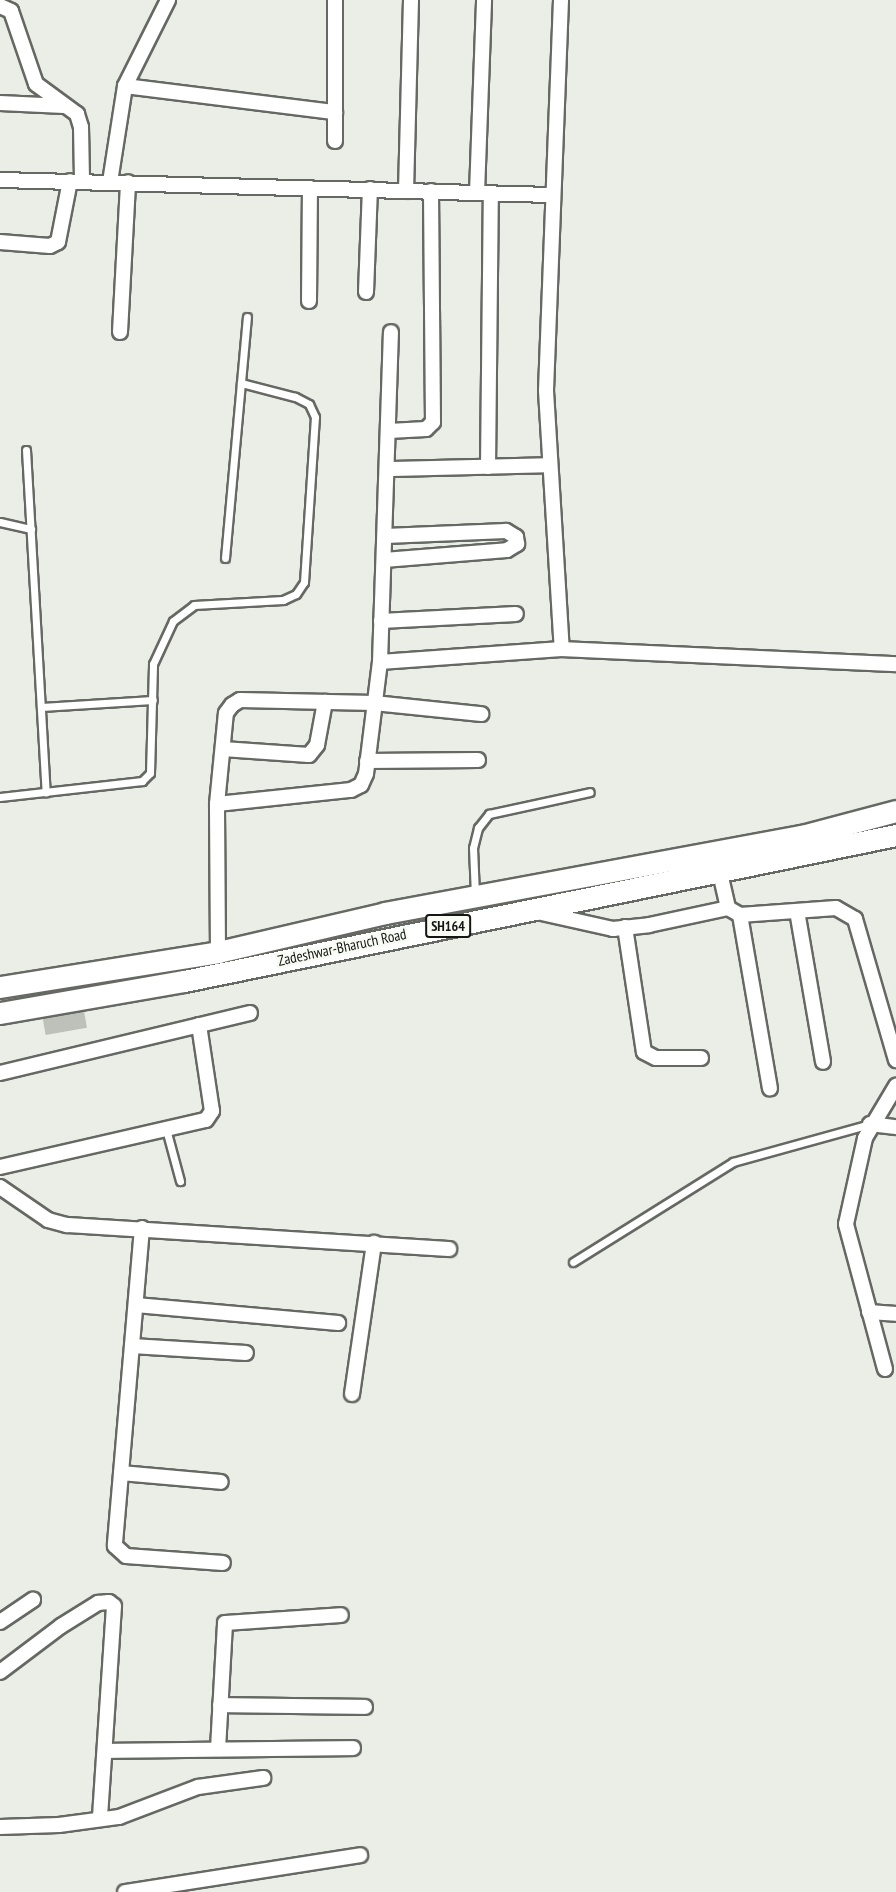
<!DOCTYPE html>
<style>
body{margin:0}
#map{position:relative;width:896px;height:1892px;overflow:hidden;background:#ebeee7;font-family:"PT Sans Narrow",sans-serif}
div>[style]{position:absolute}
.building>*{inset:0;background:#bec1ba;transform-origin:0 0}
.roads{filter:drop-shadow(2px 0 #666863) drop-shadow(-2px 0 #666863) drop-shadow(0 2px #666863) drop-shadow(0 -2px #666863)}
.lane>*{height:7px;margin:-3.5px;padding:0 3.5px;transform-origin:3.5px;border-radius:3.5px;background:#fff}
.street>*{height:14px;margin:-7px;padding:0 7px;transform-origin:7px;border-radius:7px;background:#fff}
.primary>*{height:21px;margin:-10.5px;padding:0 10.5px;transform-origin:10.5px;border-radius:10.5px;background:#fff}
span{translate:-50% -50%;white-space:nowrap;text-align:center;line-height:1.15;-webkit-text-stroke:5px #f8fbf4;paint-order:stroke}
.shield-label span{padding:2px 4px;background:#f8fbf4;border:2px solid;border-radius:4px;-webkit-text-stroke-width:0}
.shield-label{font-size:14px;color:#151614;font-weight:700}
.street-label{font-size:15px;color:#151614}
</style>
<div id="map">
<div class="building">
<div style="left:84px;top:1011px;width:17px;height:42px;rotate:80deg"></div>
</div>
<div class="roads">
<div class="lane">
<div style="left:26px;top:450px;width:343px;rotate:86.7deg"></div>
<div style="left:0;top:522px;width:32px;rotate:13deg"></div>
<div style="left:225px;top:558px;width:242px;rotate:-84.8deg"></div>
<div style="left:41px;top:707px;width:112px;rotate:-3.6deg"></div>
<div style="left:0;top:797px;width:143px;rotate:-6.4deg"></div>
<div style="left:142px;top:781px;width:11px;rotate:-45deg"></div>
<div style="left:150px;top:773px;width:109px;rotate:-88.4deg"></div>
<div style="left:153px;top:664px;width:47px;rotate:-65.1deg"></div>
<div style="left:173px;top:621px;width:26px;rotate:-37deg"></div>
<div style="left:194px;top:605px;width:89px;rotate:-3.2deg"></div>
<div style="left:283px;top:600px;width:14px;rotate:-25deg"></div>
<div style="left:296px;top:594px;width:14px;rotate:-56deg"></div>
<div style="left:304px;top:582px;width:165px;rotate:-86.2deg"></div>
<div style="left:315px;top:417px;width:14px;rotate:-115deg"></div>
<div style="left:309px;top:404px;width:16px;rotate:-153deg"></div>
<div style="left:295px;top:397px;width:56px;rotate:-165.5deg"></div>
<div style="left:475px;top:895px;width:47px;rotate:-92.4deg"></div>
<div style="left:473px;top:848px;width:21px;rotate:-76deg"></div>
<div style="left:478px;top:828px;width:18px;rotate:-52deg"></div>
<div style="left:489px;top:814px;width:103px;rotate:-12.3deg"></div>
<div style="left:166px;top:1129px;width:54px;rotate:74.9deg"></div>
<div style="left:573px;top:1262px;width:189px;rotate:-32deg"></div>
<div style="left:733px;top:1162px;width:142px;rotate:-15.5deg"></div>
</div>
<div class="street">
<div style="left:561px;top:0;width:391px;rotate:92.2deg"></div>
<div style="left:546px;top:391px;width:258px;rotate:86.5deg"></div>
<div style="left:0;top:6px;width:12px;rotate:24deg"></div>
<div style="left:11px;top:11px;width:77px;rotate:71.1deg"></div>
<div style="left:36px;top:84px;width:51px;rotate:36.2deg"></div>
<div style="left:77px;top:114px;width:14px;rotate:73deg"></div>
<div style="left:81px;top:127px;width:54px;rotate:88.9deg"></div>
<div style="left:125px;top:86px;width:212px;rotate:7.1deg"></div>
<div style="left:0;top:103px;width:64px;rotate:2.7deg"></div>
<div style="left:335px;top:141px;width:141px;rotate:-90deg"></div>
<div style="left:0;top:180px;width:552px;rotate:1.56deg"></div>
<div style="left:110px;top:182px;width:97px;rotate:-81.1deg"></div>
<div style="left:125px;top:86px;width:96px;rotate:-63.4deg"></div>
<div style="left:406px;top:191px;width:191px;rotate:-88.5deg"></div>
<div style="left:477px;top:193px;width:193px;rotate:-87.9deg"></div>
<div style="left:0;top:242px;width:50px;rotate:4.6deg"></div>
<div style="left:50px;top:246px;width:9px;rotate:-27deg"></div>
<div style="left:58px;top:242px;width:62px;rotate:-78.9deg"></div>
<div style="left:366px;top:292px;width:103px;rotate:-87.8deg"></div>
<div style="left:309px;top:301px;width:113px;rotate:-89.5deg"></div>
<div style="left:120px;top:332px;width:150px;rotate:-86.9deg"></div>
<div style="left:389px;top:431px;width:37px;rotate:-3deg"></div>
<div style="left:426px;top:429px;width:10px;rotate:-45deg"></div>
<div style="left:433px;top:422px;width:231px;rotate:-90.5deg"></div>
<div style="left:488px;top:467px;width:274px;rotate:-89.4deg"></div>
<div style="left:389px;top:469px;width:161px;rotate:-1.4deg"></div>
<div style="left:384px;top:560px;width:123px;rotate:-4.6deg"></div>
<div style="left:507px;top:550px;width:12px;rotate:-31deg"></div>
<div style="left:517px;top:544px;width:7px;rotate:-98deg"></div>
<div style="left:516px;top:537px;width:12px;rotate:-149deg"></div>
<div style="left:506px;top:531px;width:121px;rotate:177.6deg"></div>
<div style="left:381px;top:621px;width:135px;rotate:-3deg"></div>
<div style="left:380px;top:662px;width:182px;rotate:-4.1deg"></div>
<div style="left:562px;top:649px;width:334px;rotate:2.6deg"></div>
<div style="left:223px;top:749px;width:86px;rotate:4deg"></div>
<div style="left:309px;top:755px;width:13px;rotate:-51deg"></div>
<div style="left:317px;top:745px;width:44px;rotate:-79.5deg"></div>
<div style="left:367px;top:761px;width:111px;rotate:-0.5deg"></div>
<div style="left:217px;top:804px;width:135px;rotate:-6deg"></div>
<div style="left:351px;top:790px;width:11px;rotate:-27deg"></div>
<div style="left:361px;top:785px;width:12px;rotate:-66deg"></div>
<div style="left:366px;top:774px;width:113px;rotate:-82.9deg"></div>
<div style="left:380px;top:662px;width:330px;rotate:-88.1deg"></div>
<div style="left:720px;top:873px;width:36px;rotate:77deg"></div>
<div style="left:728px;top:908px;width:14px;rotate:30deg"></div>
<div style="left:740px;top:915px;width:96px;rotate:-4.2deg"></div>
<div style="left:836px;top:908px;width:22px;rotate:30deg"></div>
<div style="left:855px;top:919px;width:147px;rotate:73.8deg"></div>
<div style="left:797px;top:911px;width:153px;rotate:80.2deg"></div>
<div style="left:537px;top:912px;width:78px;rotate:12.6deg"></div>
<div style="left:613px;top:929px;width:36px;rotate:-6deg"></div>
<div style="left:649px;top:925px;width:81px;rotate:-12.1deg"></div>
<div style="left:740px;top:915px;width:176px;rotate:80.2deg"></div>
<div style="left:625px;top:927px;width:126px;rotate:81.4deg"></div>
<div style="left:644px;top:1052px;width:13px;rotate:27deg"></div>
<div style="left:656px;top:1058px;width:45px"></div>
<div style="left:218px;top:952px;width:148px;rotate:-90.4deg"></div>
<div style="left:217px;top:804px;width:91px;rotate:-84.4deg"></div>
<div style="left:226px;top:713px;width:10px;rotate:-53deg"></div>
<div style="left:232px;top:705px;width:9px;rotate:-32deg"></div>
<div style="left:240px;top:700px;width:134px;rotate:1.3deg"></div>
<div style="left:374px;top:703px;width:108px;rotate:5.9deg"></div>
<div style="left:0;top:1073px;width:257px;rotate:-13.5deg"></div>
<div style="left:870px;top:1124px;width:26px;rotate:7deg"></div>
<div style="left:0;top:1167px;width:211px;rotate:-12.9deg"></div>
<div style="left:206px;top:1120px;width:11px;rotate:-56deg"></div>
<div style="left:212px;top:1111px;width:87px;rotate:-98.6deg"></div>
<div style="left:0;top:1187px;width:58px;rotate:34.5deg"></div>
<div style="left:48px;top:1220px;width:20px;rotate:15deg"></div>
<div style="left:67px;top:1225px;width:383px;rotate:3.6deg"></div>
<div style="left:142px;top:1228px;width:319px;rotate:94.9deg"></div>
<div style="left:115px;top:1546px;width:15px;rotate:42deg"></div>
<div style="left:126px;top:1556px;width:97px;rotate:4.1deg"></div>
<div style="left:136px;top:1305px;width:203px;rotate:5.1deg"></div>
<div style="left:869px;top:1312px;width:27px;rotate:4deg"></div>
<div style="left:132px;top:1346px;width:114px;rotate:3.5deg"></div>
<div style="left:885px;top:1369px;width:150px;rotate:-105.1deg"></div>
<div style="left:846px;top:1224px;width:88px;rotate:-77.5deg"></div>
<div style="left:865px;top:1138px;width:61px;rotate:-59.2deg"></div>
<div style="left:352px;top:1394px;width:153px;rotate:-81.7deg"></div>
<div style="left:121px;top:1473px;width:100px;rotate:5.1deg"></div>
<div style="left:0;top:1622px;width:40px;rotate:-34deg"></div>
<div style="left:0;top:1672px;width:76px;rotate:-37deg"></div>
<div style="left:61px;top:1626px;width:44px;rotate:-31.9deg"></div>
<div style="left:98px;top:1603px;width:11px;rotate:-5deg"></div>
<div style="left:109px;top:1602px;width:6px;rotate:39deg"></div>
<div style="left:114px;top:1606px;width:213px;rotate:93.8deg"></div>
<div style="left:220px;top:1705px;width:145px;rotate:0.8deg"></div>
<div style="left:218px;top:1749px;width:126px;rotate:-86.8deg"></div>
<div style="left:225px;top:1623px;width:116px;rotate:-3.9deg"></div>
<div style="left:105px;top:1751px;width:248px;rotate:-0.7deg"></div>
<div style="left:0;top:1827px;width:59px;rotate:-1.9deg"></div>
<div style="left:59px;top:1825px;width:61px;rotate:-7.6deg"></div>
<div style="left:119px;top:1817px;width:85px;rotate:-20.8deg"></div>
<div style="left:198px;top:1787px;width:66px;rotate:-7.9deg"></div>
<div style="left:125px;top:1892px;width:238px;rotate:-8.9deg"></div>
</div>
<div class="primary">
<div style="left:0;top:987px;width:221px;rotate:-9.1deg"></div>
<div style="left:218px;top:952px;width:171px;rotate:-13.1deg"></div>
<div style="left:385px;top:913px;width:424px;rotate:-10.5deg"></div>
<div style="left:802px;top:836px;width:97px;rotate:-14.9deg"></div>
<div style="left:0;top:1013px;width:187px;rotate:-9.9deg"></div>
<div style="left:184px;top:981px;width:727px;rotate:-11.59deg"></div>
</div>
</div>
<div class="shield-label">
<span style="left:448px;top:926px">SH164</span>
</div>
<div class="street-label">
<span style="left:342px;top:947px;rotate:-12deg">Zadeshwar-Bharuch Road</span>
</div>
</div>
